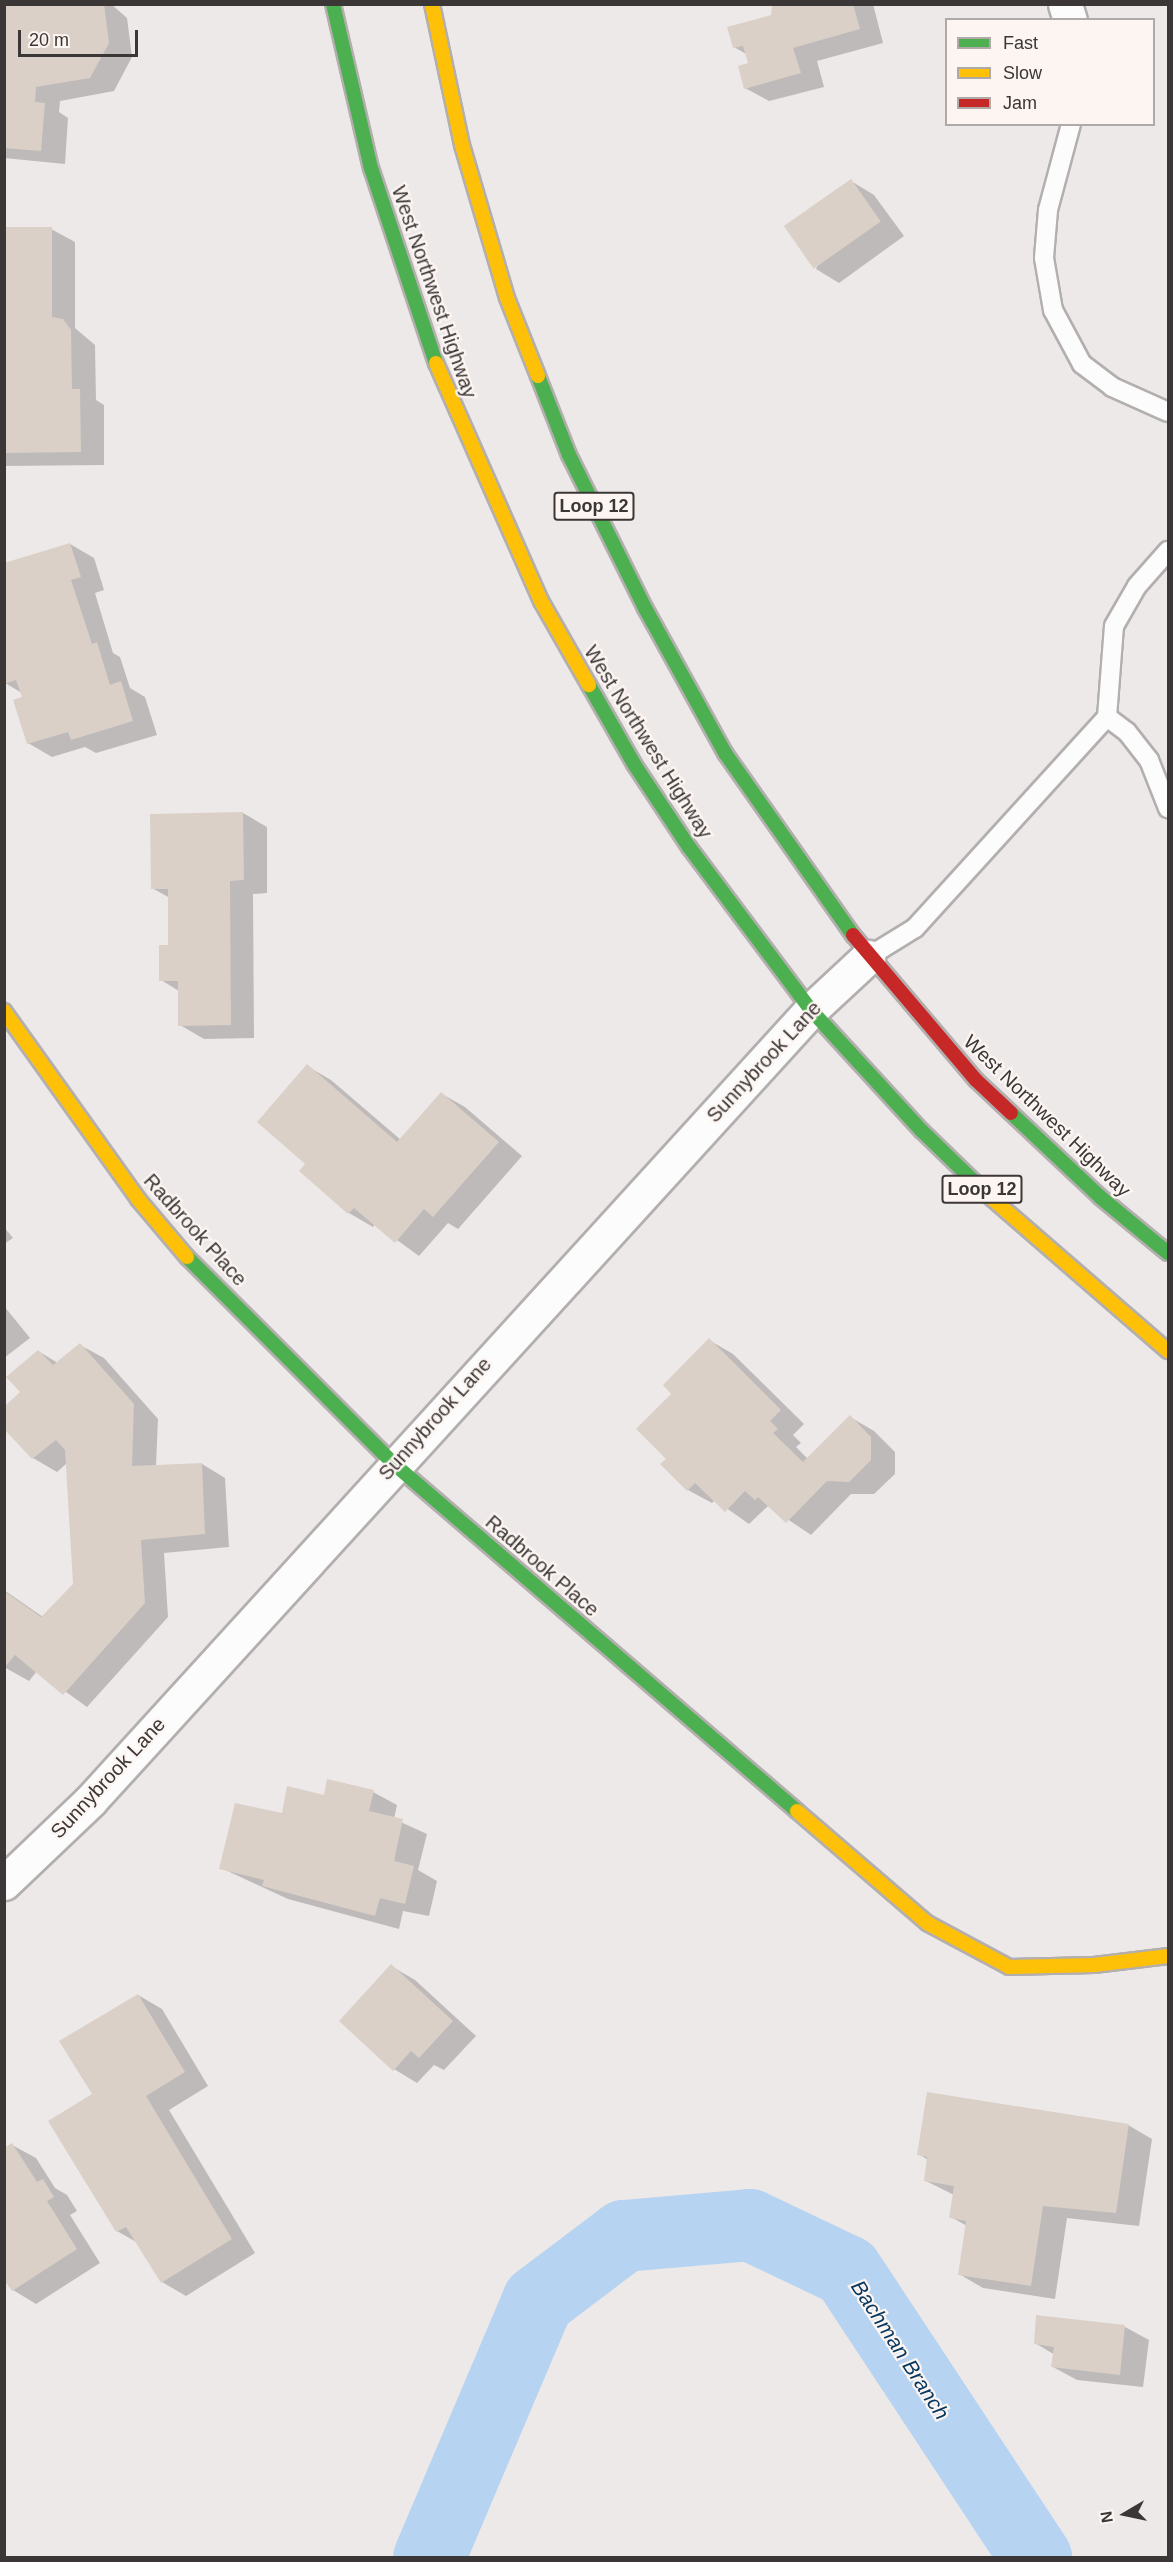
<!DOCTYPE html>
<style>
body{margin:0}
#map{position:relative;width:1173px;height:2562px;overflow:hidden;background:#ede9e8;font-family:Helvetica,sans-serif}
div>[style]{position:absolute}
.shadow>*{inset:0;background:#0003}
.river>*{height:72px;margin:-36px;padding:0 36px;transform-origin:36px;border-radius:36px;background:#b6d3f2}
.building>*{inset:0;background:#dad0c7;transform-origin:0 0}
.roads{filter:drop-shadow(2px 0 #b3afae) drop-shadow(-2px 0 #b3afae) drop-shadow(0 2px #b3afae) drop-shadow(0 -2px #b3afae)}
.lane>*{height:18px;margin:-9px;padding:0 9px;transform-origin:9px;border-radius:9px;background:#fcfcfc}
.street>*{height:33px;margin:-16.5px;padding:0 16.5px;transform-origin:16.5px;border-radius:16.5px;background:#fcfcfc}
.fast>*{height:14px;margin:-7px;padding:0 7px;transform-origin:7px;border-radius:7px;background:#4caf50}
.slow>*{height:14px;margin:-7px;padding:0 7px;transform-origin:7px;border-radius:7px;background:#ffc107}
.jam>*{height:14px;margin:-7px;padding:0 7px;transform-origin:7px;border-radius:7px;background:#c62828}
span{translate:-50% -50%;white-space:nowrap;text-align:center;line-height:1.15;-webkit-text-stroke:4.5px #fdf5f2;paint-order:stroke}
.shield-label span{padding:2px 4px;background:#fdf5f2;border:2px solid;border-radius:4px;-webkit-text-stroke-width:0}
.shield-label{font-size:18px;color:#3a3736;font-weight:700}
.street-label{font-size:20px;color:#3a3736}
.water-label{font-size:21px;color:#06375f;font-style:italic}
.frame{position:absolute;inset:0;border:6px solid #3a3736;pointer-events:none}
.legend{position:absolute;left:945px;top:18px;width:210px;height:108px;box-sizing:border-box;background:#fdf5f2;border:2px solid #afa9a7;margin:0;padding:8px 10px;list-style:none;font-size:18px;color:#3a3736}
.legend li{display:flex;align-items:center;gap:12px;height:30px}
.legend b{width:30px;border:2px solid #afa9a7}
.north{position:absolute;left:1095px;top:2484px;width:60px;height:60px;-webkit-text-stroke:4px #fdf5f2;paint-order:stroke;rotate:261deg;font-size:16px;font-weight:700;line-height:24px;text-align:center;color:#3a3736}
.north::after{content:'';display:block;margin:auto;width:21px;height:27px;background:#3a3736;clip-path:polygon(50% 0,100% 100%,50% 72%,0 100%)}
.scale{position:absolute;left:18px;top:30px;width:120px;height:27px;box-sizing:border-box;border:3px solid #3a3736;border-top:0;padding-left:8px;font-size:18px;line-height:21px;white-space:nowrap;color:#3a3736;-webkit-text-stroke:4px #fdf5f2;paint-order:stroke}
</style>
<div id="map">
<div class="shadow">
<div style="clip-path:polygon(4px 4px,111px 4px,127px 18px,132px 57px,114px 91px,60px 101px,59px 112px,68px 118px,65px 164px,4px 158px)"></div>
<div style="clip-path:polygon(774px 4px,873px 4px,883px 43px,817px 61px,824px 87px,769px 101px,745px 88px,750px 64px,748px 55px,734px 47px,772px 16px)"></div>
<div style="clip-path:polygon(851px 181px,874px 195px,904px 236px,839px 283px,816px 269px)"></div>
<div style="clip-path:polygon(4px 229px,51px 229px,75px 242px,75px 328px,95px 345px,96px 400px,104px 405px,104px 465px,4px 466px)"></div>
<div style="clip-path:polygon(70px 544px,94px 558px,104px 590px,95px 593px,113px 653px,120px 657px,130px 688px,145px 697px,157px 735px,96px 753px,85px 747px,52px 757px,28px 743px,22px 693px,5px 683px)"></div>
<div style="clip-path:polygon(243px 813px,267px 827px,267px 893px,253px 894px,254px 1038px,204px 1039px,180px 1025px,179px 991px,161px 980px,170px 947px,170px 898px,152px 888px)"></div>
<div style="clip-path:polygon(307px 1066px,331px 1080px,401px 1140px,442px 1094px,465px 1107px,522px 1156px,458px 1229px,448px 1223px,419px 1256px,375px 1224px,373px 1227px,349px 1213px,307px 1164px)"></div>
<div style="clip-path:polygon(4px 1227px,13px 1238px,4px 1244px)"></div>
<div style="clip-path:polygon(4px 1306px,30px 1338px,4px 1358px)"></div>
<div style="clip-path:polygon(709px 1340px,733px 1354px,804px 1424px,793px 1435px,801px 1443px,796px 1447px,808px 1459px,850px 1417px,874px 1431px,895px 1452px,895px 1474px,874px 1494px,851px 1494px,811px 1535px,768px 1506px,749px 1524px,715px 1500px,712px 1503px,688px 1490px,668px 1459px,673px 1394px)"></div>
<div style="clip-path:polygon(80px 1345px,104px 1358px,158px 1419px,156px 1466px,202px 1464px,225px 1478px,229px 1547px,164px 1553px,168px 1617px,87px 1707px,37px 1671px,29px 1681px,4px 1667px,4px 1590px,43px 1617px,74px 1585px,67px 1463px,57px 1472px,33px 1458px,22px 1392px,38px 1351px,58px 1363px)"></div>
<div style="clip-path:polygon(373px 1792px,397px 1805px,394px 1819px,427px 1834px,418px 1870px,437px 1881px,429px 1916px,403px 1911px,399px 1929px,288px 1899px,221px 1868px,283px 1815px,325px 1797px)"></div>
<div style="clip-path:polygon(391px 1966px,415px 1980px,476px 2036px,444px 2070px,434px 2065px,417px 2083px,394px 2069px)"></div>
<div style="clip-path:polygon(138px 1995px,162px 2009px,208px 2086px,169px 2110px,255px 2253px,186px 2296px,162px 2282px,138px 2243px,117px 2231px,94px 2095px)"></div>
<div style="clip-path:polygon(1128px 2125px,1152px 2139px,1139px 2226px,1067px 2218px,1055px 2299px,983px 2288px,959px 2274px,967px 2226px,951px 2217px,954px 2195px,926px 2181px,928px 2160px,919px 2154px)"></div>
<div style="clip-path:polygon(12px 2145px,36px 2158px,55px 2188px,67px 2195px,77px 2211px,70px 2215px,100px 2263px,36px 2304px,13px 2290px)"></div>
<div style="clip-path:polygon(1125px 2327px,1149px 2340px,1143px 2387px,1077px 2380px,1053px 2367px,1055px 2355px,1035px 2343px)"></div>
</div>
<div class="river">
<div style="left:429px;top:2558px;width:279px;rotate:-67deg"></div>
<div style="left:538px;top:2301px;width:108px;rotate:-37.1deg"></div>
<div style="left:624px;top:2236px;width:126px;rotate:-5deg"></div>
<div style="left:750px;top:2225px;width:107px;rotate:25.4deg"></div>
<div style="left:847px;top:2271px;width:344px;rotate:56.6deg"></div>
</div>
<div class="building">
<div style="clip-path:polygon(4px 4px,104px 4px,109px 43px,90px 78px,36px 87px,35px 102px,45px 103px,41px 151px,4px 148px)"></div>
<div style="clip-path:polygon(772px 4px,853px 4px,860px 29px,793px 48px,801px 73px,744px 89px,738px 66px,748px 63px,743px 46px,733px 48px,727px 27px,771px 15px)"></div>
<div style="left:851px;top:179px;width:52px;height:82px;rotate:55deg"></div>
<div style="clip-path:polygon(4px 227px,52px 227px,52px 317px,63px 319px,71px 330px,72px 389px,80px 389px,81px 452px,4px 453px)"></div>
<div style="clip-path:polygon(70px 543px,81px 577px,71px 580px,92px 644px,97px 642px,110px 685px,121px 681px,133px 721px,71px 740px,68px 732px,27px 744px,13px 700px,22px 697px,16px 680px,4px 684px,4px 563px)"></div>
<div style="clip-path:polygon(243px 812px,244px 880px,230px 881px,231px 1025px,178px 1026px,178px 981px,159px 981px,159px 945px,168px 945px,168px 889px,151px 889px,150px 814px)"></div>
<div style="clip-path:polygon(307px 1064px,397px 1142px,441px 1092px,499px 1142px,433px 1217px,424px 1209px,395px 1243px,354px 1208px,348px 1214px,299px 1171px,305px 1164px,257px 1122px)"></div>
<div style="clip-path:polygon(709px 1338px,781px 1410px,770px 1421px,778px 1429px,773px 1433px,803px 1462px,850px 1415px,871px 1437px,871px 1460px,849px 1482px,827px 1481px,786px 1523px,758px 1497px,755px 1500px,745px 1491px,725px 1512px,695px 1483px,687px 1491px,660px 1464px,666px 1459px,636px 1429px,671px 1394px,663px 1385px)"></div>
<div style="clip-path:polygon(80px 1343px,134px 1404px,132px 1466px,202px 1463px,205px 1534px,141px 1540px,145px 1603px,63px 1695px,15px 1655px,4px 1668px,4px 1591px,41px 1617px,73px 1584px,65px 1450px,56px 1440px,32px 1459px,4px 1429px,4px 1407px,20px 1392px,6px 1377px,38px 1350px,53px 1365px)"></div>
<div style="clip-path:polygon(327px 1779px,374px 1790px,369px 1811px,403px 1819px,394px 1861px,414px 1866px,405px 1904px,380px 1898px,375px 1916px,262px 1886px,264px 1880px,219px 1869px,235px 1803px,282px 1813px,287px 1786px,324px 1795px)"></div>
<div style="clip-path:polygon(391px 1964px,453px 2021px,419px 2058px,411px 2051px,393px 2071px,339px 2021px)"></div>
<div style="clip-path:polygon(138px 1994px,185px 2072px,146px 2096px,232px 2239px,161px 2283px,126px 2227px,116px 2232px,48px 2121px,92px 2094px,59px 2041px)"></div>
<div style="clip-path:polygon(927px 2092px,1129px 2124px,1116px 2213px,1043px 2206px,1031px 2286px,958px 2275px,966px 2221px,949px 2218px,954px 2186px,924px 2181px,927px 2157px,917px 2155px)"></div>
<div style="clip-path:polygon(12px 2143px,37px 2182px,43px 2179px,54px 2197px,47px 2201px,77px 2249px,12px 2291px,4px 2280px,4px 2148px)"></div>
<div style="clip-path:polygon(1036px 2315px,1125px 2325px,1120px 2375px,1051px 2367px,1054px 2347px,1034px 2344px)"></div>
</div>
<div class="roads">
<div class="lane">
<div style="left:1071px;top:124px;width:89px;rotate:105deg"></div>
<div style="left:1048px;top:210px;width:48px;rotate:94.8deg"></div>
<div style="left:1044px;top:258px;width:53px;rotate:80.2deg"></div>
<div style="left:1053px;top:310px;width:61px;rotate:61.8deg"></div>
<div style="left:1082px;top:364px;width:38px;rotate:37deg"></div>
<div style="left:1112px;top:387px;width:61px;rotate:24.1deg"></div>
<div style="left:1107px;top:717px;width:25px;rotate:37deg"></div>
<div style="left:1127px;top:732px;width:36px;rotate:52deg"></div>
<div style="left:1149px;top:760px;width:52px;rotate:68.4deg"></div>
<div style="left:868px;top:957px;width:55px;rotate:-31.7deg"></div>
<div style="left:915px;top:928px;width:285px;rotate:-47.7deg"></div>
<div style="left:1107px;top:717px;width:91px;rotate:-85.6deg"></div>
<div style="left:1114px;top:626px;width:46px;rotate:-60.1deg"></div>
<div style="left:1137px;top:586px;width:47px;rotate:-48.5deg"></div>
</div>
<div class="street">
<div style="left:1065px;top:4px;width:17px;rotate:73deg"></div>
<div style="left:4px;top:1883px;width:119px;rotate:-43.6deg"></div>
<div style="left:90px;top:1801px;width:1070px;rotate:-47.65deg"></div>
<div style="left:811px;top:1010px;width:78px;rotate:-42.9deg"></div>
</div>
<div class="fast">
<div style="left:333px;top:4px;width:168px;rotate:77deg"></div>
<div style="left:371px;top:168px;width:206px;rotate:71.6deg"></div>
<div style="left:538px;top:376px;width:85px;rotate:68.6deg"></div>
<div style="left:569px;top:455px;width:171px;rotate:63.6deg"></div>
<div style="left:645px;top:608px;width:166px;rotate:61.1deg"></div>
<div style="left:725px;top:753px;width:223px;rotate:54.9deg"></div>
<div style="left:589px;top:685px;width:91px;rotate:60.3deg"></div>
<div style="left:634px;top:764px;width:100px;rotate:56.5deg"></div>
<div style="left:689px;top:847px;width:204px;rotate:53.2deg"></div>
<div style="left:811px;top:1010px;width:164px;rotate:47.5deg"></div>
<div style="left:922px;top:1131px;width:93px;rotate:44.1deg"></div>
<div style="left:1011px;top:1113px;width:122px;rotate:43.3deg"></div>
<div style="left:1100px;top:1197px;width:88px;rotate:39.5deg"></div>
<div style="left:187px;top:1257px;width:293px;rotate:45deg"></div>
<div style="left:394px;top:1464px;width:532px;rotate:40.73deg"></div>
</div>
<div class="slow">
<div style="left:432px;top:4px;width:144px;rotate:78deg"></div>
<div style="left:462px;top:145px;width:159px;rotate:73.6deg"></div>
<div style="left:507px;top:298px;width:84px;rotate:68.3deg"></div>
<div style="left:436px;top:363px;width:260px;rotate:66.2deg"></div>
<div style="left:541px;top:601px;width:97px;rotate:60.3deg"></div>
<div style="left:4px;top:1011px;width:231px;rotate:54.5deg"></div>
<div style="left:138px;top:1199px;width:76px;rotate:49.8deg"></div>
<div style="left:989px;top:1196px;width:237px;rotate:40.9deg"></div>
<div style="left:797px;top:1811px;width:172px;rotate:40.7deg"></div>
<div style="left:927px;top:1923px;width:93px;rotate:28.2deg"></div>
<div style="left:1009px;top:1967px;width:85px;rotate:-1.3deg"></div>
<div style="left:1094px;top:1965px;width:75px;rotate:-6.9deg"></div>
</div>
<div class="jam">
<div style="left:853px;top:935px;width:190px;rotate:49.7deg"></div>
<div style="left:976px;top:1080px;width:48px;rotate:43.3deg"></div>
</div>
</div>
<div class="shield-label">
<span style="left:594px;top:506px">Loop 12</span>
<span style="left:982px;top:1189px">Loop 12</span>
</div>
<div class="street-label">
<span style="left:434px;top:292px;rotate:71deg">West Northwest Highway</span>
<span style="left:648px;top:742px;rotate:58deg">West Northwest Highway</span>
<span style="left:764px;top:1062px;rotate:-47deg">Sunnybrook Lane</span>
<span style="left:1047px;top:1116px;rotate:44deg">West Northwest Highway</span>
<span style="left:195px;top:1230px;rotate:48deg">Radbrook Place</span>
<span style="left:435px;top:1419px;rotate:-48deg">Sunnybrook Lane</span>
<span style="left:542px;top:1566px;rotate:41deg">Radbrook Place</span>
<span style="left:108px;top:1778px;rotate:-47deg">Sunnybrook Lane</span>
</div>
<div class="water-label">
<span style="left:900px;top:2350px;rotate:57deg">Bachman Branch</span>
</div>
<div class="frame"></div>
<ul class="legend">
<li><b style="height:8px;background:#4caf50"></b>Fast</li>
<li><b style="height:8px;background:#ffc107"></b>Slow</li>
<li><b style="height:8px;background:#c62828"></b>Jam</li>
</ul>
<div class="north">N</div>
<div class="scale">20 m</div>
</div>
